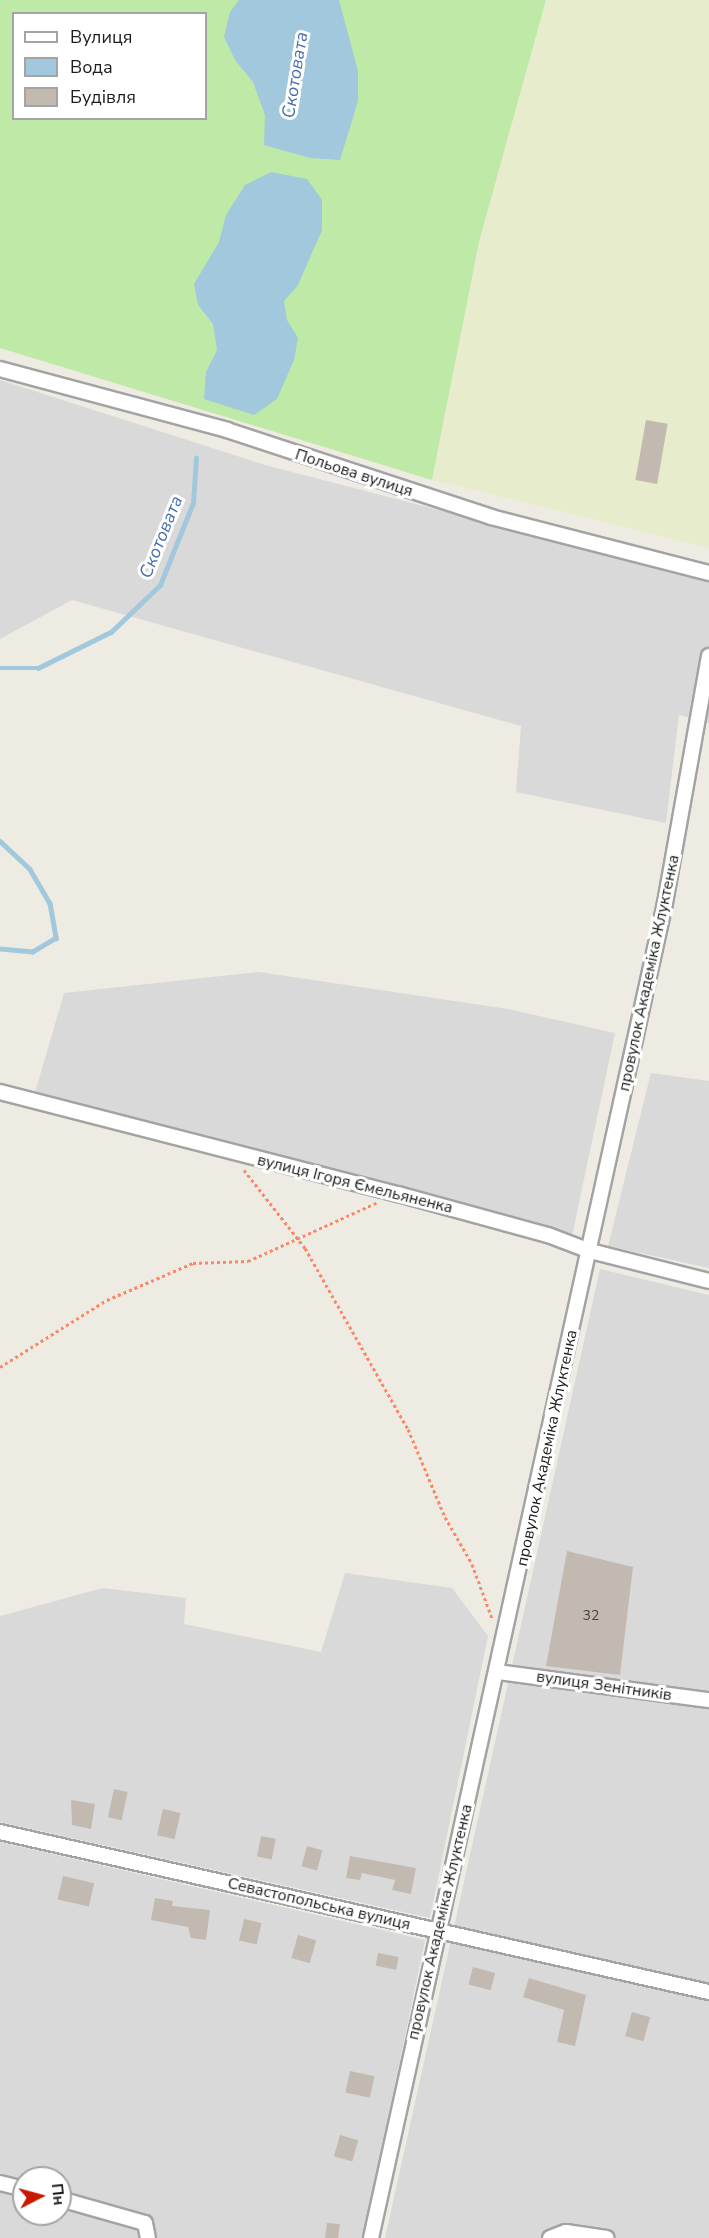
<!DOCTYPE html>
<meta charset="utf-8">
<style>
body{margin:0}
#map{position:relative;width:709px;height:2238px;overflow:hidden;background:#eeebe2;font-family:"Nunito Sans",sans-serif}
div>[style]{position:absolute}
.residential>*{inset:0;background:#dad9d9}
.farmland>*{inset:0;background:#e7edcc}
.grass>*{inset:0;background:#bfe9a6}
.water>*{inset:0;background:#a1c8dc}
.stream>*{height:4.5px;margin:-2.25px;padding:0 2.25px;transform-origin:2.25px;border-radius:2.25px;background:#a1c8dc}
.building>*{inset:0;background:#c2bab1;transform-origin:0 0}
.path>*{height:3px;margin-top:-1.5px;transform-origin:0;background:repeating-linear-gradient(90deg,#fb8766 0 3px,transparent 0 6px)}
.roads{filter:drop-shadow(2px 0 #a3a3a3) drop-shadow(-2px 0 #a3a3a3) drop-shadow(0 2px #a3a3a3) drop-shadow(0 -2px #a3a3a3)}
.street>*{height:14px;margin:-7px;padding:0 7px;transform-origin:7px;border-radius:7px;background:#fff}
span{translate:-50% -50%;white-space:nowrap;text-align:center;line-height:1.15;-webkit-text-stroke:6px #fff;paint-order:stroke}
.number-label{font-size:14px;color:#464441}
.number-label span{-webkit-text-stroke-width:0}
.street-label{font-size:16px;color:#1c1c1c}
.water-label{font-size:18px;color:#486fac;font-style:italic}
.legend{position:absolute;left:12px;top:12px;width:195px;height:108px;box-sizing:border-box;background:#fff;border:2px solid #a4a4a4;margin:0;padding:8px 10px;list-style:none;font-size:18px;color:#1c1c1c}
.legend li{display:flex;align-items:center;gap:12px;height:30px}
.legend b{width:30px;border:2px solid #a4a4a4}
.north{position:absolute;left:12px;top:2166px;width:60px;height:60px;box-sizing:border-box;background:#fff;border:2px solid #a4a4a4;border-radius:50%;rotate:84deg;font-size:16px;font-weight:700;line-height:24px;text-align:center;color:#1c1c1c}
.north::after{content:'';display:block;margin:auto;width:21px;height:27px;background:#c91800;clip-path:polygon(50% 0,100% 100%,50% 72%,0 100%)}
</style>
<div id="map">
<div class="residential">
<div style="clip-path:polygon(0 380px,265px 465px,709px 580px,709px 723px,679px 715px,666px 823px,516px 792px,521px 726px,72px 600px,0 639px)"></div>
<div style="clip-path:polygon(259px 972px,508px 1009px,615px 1033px,572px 1236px,34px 1096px,64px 993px)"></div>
<div style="clip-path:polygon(651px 1073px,709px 1081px,709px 1268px,608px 1246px)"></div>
<div style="clip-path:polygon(600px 1269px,709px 1295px,709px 2238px,385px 2238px)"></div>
<div style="clip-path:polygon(345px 1573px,452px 1588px,488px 1636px,430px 1918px,0 1822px,0 1616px,103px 1588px,186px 1598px,184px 1624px,321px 1652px)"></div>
<div style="clip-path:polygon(evenodd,0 1842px,425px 1940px,363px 2238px,0 2238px,0 1842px,24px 2178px,60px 2178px,60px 2214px,24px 2214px,24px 2178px)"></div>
</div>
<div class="farmland">
<div style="clip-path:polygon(546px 0,709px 0,709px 548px,432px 480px,479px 242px)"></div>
</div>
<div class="grass">
<div style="clip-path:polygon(evenodd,0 0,546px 0,479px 242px,432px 480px,0 348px,0 0,14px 14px,206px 14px,206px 118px,14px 118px,14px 14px)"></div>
</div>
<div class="water">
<div style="clip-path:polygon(239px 0,339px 0,358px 71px,358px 101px,340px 160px,310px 158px,264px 145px,265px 115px,253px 82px,235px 60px,224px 37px,230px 12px)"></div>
<div style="clip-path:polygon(271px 172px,307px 179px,322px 200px,322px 230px,298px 285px,284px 301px,287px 320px,298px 338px,294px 360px,277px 399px,254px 415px,204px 399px,206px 372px,217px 350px,213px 324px,198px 305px,194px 284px,219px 242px,226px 215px,245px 185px)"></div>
</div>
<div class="stream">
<div style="left:0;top:668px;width:38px"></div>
<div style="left:38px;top:668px;width:81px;rotate:-26.3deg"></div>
<div style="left:111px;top:632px;width:68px;rotate:-43.8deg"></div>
<div style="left:160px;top:585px;width:88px;rotate:-68.1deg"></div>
<div style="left:193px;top:503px;width:45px;rotate:-86.2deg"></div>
<div style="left:0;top:841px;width:41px;rotate:43deg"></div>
<div style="left:30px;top:869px;width:39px;rotate:60deg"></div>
<div style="left:50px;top:903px;width:36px;rotate:80deg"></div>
<div style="left:56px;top:938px;width:27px;rotate:149deg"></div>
<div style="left:33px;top:952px;width:33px;rotate:-175deg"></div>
</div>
<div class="building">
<div style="left:646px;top:420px;width:22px;height:61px;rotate:10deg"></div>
<div style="clip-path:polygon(567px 1551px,633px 1567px,620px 1675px,546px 1666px)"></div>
<div style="left:114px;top:1789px;width:14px;height:29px;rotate:12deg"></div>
<div style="clip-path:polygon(71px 1800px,95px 1804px,91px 1829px,72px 1825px)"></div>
<div style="left:163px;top:1809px;width:18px;height:27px;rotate:13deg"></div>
<div style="left:261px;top:1836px;width:15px;height:21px;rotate:11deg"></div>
<div style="left:307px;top:1846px;width:16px;height:21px;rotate:15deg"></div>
<div style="clip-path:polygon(350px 1856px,416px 1868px,411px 1894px,392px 1890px,395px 1880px,362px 1873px,360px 1880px,346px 1878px)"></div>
<div style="left:63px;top:1876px;width:32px;height:24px;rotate:13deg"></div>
<div style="clip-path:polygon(155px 1898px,173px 1901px,172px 1906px,210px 1910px,206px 1940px,191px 1938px,188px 1927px,151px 1920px)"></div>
<div style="left:244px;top:1919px;width:18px;height:22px;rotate:13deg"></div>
<div style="left:298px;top:1935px;width:19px;height:24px;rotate:16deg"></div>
<div style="left:378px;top:1953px;width:21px;height:13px;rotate:11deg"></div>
<div style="left:473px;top:1967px;width:23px;height:18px;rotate:15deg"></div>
<div style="clip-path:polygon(529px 1978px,586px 1995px,575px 2046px,557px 2042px,564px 2010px,523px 1997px)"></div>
<div style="left:632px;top:2012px;width:19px;height:25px;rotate:16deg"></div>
<div style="left:350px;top:2071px;width:25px;height:22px;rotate:12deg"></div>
<div style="left:340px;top:2135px;width:19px;height:22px;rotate:16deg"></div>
<div style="clip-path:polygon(327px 2223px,340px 2224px,338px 2238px,325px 2238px)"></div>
</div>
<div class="path">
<div style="left:244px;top:1170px;width:99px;rotate:52deg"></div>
<div style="left:305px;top:1248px;width:208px;rotate:60.4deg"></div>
<div style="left:408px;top:1429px;width:95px;rotate:67.2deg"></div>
<div style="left:445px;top:1517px;width:54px;rotate:60.1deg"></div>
<div style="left:472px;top:1564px;width:58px;rotate:69.7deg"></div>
<div style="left:0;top:1367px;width:126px;rotate:-32.1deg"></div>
<div style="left:107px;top:1300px;width:94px;rotate:-23.3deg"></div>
<div style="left:193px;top:1263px;width:55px;rotate:-2.1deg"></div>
<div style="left:248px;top:1261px;width:141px;rotate:-24.4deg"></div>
</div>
<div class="roads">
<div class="street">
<div style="left:0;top:369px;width:235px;rotate:15deg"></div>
<div style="left:227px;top:430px;width:278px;rotate:18.2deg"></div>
<div style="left:491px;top:517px;width:225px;rotate:14.4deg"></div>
<div style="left:0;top:1092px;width:411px;rotate:14.4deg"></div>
<div style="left:398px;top:1194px;width:156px;rotate:15.3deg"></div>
<div style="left:548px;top:1235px;width:45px;rotate:20.9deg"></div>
<div style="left:590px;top:1251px;width:123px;rotate:14.1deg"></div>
<div style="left:498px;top:1672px;width:213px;rotate:7.6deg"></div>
<div style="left:0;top:1832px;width:727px;rotate:12.72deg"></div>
<div style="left:0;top:2183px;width:25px;rotate:14deg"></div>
<div style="left:60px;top:2199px;width:88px;rotate:15.8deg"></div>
<div style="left:145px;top:2223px;width:15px;rotate:79deg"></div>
<div style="left:371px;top:2238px;width:1367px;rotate:-77.58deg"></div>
<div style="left:665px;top:903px;width:251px;rotate:-79.9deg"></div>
<div style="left:550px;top:2238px;width:17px;rotate:-21deg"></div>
<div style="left:566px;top:2232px;width:41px;rotate:8.3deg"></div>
</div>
</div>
<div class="number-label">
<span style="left:591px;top:1616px">32</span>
</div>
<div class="street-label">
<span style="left:354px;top:473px;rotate:18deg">Польова вулиця</span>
<span style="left:649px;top:973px;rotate:-78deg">провулок Академіка Жлуктенка</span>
<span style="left:355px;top:1184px;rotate:14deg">вулиця Ігоря Ємельяненка</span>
<span style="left:547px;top:1448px;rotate:-78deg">провулок Академіка Жлуктенка</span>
<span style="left:604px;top:1686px;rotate:8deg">вулиця Зенітників</span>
<span style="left:319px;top:1904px;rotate:13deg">Севастопольська вулиця</span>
<span style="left:440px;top:1922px;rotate:-77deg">провулок Академіка Жлуктенка</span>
</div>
<div class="water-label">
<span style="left:295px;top:75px;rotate:-81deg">Скотовата</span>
<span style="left:161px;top:537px;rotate:-68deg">Скотовата</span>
</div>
<ul class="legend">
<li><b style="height:8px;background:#fff"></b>Вулиця</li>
<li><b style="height:16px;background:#a1c8dc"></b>Вода</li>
<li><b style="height:16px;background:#c2bab1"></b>Будівля</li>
</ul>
<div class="north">Пн</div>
</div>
